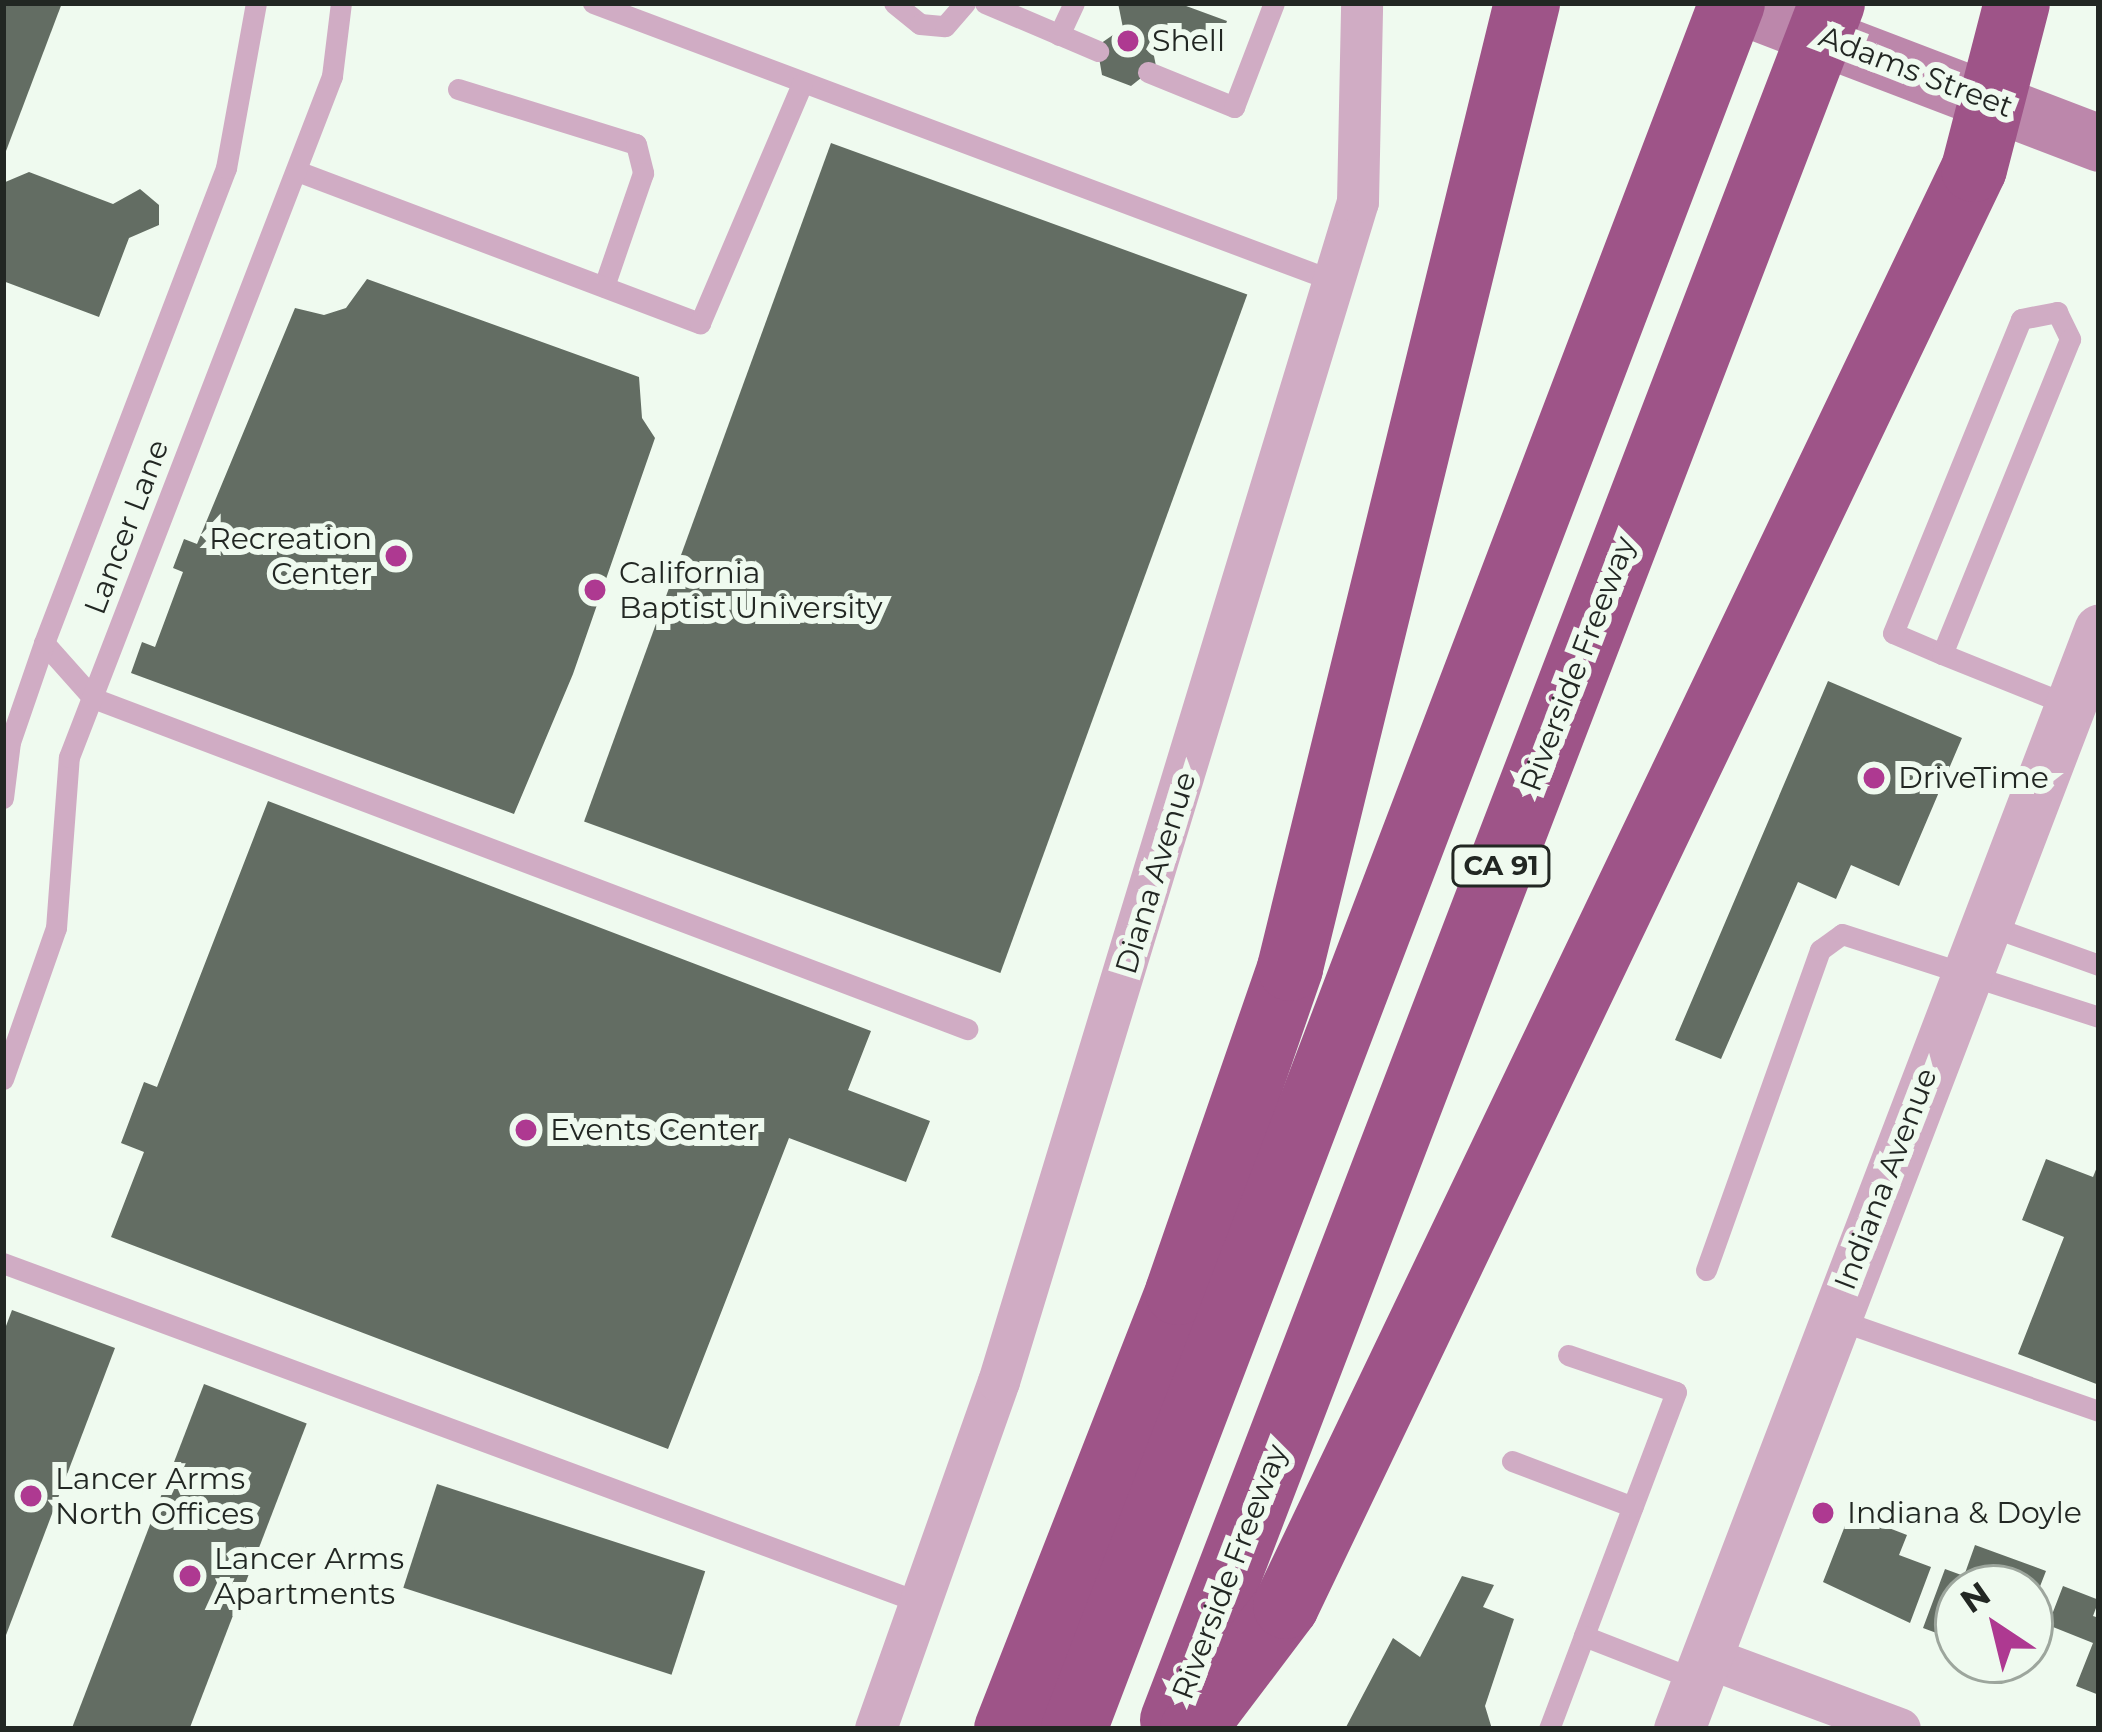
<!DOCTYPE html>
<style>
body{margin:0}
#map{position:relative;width:2102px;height:1732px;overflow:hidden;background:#effaef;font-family:Montserrat,sans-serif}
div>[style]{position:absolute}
.building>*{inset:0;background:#636d63;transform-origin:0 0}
.service>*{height:21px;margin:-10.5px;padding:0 10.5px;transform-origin:10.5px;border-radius:10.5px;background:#d0acc4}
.minor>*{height:42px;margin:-21px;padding:0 21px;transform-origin:21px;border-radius:21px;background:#d0acc4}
.tertiary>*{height:51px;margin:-25.5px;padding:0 25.5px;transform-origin:25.5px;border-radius:25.5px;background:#d0acc4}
.secondary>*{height:57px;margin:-28.5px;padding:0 28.5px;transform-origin:28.5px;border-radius:28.5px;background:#bc87ab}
.motorway>*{height:66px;margin:-33px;padding:0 33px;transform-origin:33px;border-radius:33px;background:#9e5488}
.dots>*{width:33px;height:33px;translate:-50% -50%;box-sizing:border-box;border:6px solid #effaef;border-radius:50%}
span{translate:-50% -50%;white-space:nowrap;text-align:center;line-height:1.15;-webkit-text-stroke:12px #effaef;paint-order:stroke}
.shield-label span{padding:3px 9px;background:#effaef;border:3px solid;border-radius:9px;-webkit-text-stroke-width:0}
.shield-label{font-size:27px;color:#222723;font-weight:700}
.poi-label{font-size:30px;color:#222723}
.left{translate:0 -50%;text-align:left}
.right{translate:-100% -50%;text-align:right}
.street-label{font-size:30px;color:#222723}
.frame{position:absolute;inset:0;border:6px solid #222723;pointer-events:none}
.north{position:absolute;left:1934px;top:1564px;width:120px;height:120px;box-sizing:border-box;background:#effaef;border:3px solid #9da69d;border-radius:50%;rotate:325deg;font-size:33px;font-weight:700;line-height:48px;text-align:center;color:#222723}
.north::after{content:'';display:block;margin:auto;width:42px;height:54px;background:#ae3991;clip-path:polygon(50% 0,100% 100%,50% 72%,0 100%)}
</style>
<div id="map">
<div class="building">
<div style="clip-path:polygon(3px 3px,62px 3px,3px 159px)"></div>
<div style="clip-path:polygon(1118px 3px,1178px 3px,1227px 21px,1216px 51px,1158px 30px,1150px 36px,1156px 66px,1131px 86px,1102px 75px,1097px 46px,1123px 28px)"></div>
<div style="left:831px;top:143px;width:443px;height:722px;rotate:20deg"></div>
<div style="clip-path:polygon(29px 172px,113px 204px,140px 189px,159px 205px,159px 225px,129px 238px,99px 317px,3px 281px,3px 183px)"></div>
<div style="clip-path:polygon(367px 279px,639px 377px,642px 418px,655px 438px,573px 674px,514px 814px,131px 673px,142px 642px,155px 647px,183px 572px,173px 568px,184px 539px,197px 544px,295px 308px,324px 315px,346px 308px)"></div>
<div style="clip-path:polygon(1828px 681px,1962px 738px,1899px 886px,1851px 865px,1836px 899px,1798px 882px,1721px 1059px,1675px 1040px)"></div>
<div style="clip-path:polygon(268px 801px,871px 1031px,848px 1090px,930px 1121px,906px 1182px,789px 1138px,668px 1449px,111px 1237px,144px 1152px,121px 1143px,144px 1082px,157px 1087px)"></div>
<div style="clip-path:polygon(2046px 1159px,2093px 1177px,2099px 1162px,2099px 1385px,2018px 1354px,2064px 1237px,2022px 1220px)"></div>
<div style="clip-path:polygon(12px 1310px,115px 1348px,3px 1643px,3px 1334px)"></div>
<div style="left:204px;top:1384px;width:110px;height:369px;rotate:21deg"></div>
<div style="left:437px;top:1484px;width:282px;height:109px;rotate:18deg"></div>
<div style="clip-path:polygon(1850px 1513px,1907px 1535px,1899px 1555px,1931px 1567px,1910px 1623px,1823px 1582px)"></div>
<div style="clip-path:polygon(1975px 1545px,2046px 1571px,2030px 1612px,2030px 1588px,1958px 1588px,1958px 1641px,1923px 1628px,1945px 1569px,1964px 1576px)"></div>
<div style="clip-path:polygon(1462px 1576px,1494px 1585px,1483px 1607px,1514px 1619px,1485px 1706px,1492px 1729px,1345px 1729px,1393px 1638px,1420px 1657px)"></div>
<div style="clip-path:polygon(2063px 1586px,2099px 1600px,2093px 1616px,2099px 1618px,2099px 1695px,2076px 1686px,2093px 1643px,2048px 1625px)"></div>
</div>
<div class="service">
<div style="left:593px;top:3px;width:791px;rotate:20.56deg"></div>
<div style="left:894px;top:3px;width:33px;rotate:39deg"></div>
<div style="left:920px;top:24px;width:25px;rotate:5deg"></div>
<div style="left:945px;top:26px;width:30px;rotate:-49deg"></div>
<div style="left:985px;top:3px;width:123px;rotate:23deg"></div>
<div style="left:1059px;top:35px;width:35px;rotate:-65deg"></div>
<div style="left:1148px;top:72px;width:93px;rotate:22.1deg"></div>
<div style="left:1234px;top:107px;width:111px;rotate:-69deg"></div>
<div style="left:458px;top:89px;width:186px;rotate:17.2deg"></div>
<div style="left:636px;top:144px;width:30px;rotate:76deg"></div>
<div style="left:643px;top:173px;width:120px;rotate:109deg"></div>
<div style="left:297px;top:171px;width:431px;rotate:20.7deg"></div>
<div style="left:700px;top:323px;width:260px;rotate:-66.9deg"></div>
<div style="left:44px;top:643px;width:74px;rotate:48.3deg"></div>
<div style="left:93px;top:698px;width:935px;rotate:20.74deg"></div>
<div style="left:1942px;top:654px;width:53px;rotate:-156.8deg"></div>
<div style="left:1893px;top:633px;width:339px;rotate:-67.8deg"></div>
<div style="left:2021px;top:319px;width:37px;rotate:-11deg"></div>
<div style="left:2057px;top:312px;width:30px;rotate:64deg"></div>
<div style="left:2070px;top:339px;width:340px;rotate:112.1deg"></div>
<div style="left:1942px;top:654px;width:137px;rotate:21.9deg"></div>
<div style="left:3px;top:798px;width:56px;rotate:-82.9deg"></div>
<div style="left:10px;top:742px;width:105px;rotate:-71deg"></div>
<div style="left:44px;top:643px;width:509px;rotate:-69.04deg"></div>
<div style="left:226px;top:168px;width:168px;rotate:-79.7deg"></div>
<div style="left:1987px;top:925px;width:119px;rotate:19.7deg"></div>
<div style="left:3px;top:1079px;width:160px;rotate:-70.7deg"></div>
<div style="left:56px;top:928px;width:171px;rotate:-85.7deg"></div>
<div style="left:69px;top:757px;width:730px;rotate:-68.88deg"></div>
<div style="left:332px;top:76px;width:74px;rotate:-83deg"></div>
<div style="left:3px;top:1263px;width:977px;rotate:20.31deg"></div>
<div style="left:1706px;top:1270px;width:340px;rotate:-70.4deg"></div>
<div style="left:1820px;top:950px;width:27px;rotate:-36deg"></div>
<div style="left:1842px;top:934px;width:270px;rotate:17.9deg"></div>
<div style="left:1833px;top:1318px;width:282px;rotate:19.3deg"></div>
<div style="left:1568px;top:1355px;width:114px;rotate:18.9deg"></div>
<div style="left:1676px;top:1392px;width:261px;rotate:110.7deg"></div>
<div style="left:1512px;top:1461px;width:129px;rotate:20.8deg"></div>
<div style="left:1549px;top:1729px;width:99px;rotate:-69.4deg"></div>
<div style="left:1584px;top:1636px;width:121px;rotate:21.3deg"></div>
</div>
<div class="minor">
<div style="left:1706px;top:1657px;width:207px;rotate:20.4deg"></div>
<div style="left:876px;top:1729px;width:368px;rotate:-70.5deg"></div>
<div style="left:999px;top:1382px;width:1233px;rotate:-73.08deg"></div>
<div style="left:1358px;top:202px;width:199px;rotate:-88.8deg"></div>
</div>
<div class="tertiary">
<div style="left:1679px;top:1729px;width:1177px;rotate:-69.08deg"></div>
</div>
<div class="secondary">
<div style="left:1733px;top:3px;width:392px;rotate:20.9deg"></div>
</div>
<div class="motorway">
<div style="left:1173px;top:1720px;width:1839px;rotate:-69deg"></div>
<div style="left:1007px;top:1729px;width:469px;rotate:-68.6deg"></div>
<div style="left:1178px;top:1292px;width:343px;rotate:-70.9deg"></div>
<div style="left:1290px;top:968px;width:994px;rotate:-76.2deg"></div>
<div style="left:1074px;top:1729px;width:1847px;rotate:-69.13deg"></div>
<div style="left:1193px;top:1729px;width:154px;rotate:-52.9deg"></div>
<div style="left:1286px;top:1606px;width:1593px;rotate:-64.42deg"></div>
<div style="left:1974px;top:169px;width:171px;rotate:-75.5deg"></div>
</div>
<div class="dots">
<div style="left:1128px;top:41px;background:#ae3991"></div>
<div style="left:396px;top:556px;background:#ae3991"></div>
<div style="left:595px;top:590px;background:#ae3991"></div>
<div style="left:1874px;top:778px;background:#ae3991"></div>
<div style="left:526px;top:1130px;background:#ae3991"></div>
<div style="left:31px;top:1496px;background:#ae3991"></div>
<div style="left:1823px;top:1513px;background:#ae3991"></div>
<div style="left:190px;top:1576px;background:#ae3991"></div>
</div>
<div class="shield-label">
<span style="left:1501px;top:866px">CA 91</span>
</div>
<div class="poi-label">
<span class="left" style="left:1152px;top:41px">Shell</span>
<span class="right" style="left:372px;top:556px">Recreation<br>Center</span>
<span class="left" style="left:619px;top:590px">California<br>Baptist University</span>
<span class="left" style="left:1898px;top:778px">DriveTime</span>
<span class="left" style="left:550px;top:1130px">Events Center</span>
<span class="left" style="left:55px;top:1496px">Lancer Arms<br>North Offices</span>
<span class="left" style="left:1847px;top:1513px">Indiana &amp; Doyle</span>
<span class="left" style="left:214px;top:1576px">Lancer Arms<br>Apartments</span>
</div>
<div class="street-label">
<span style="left:1916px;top:72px;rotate:21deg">Adams Street</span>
<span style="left:127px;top:527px;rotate:-69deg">Lancer Lane</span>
<span style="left:1578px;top:664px;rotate:-69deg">Riverside Freeway</span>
<span style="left:1156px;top:873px;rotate:-73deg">Diana Avenue</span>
<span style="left:1886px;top:1179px;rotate:-69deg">Indiana Avenue</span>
<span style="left:1230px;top:1572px;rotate:-69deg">Riverside Freeway</span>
</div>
<div class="frame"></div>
<div class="north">N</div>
</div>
